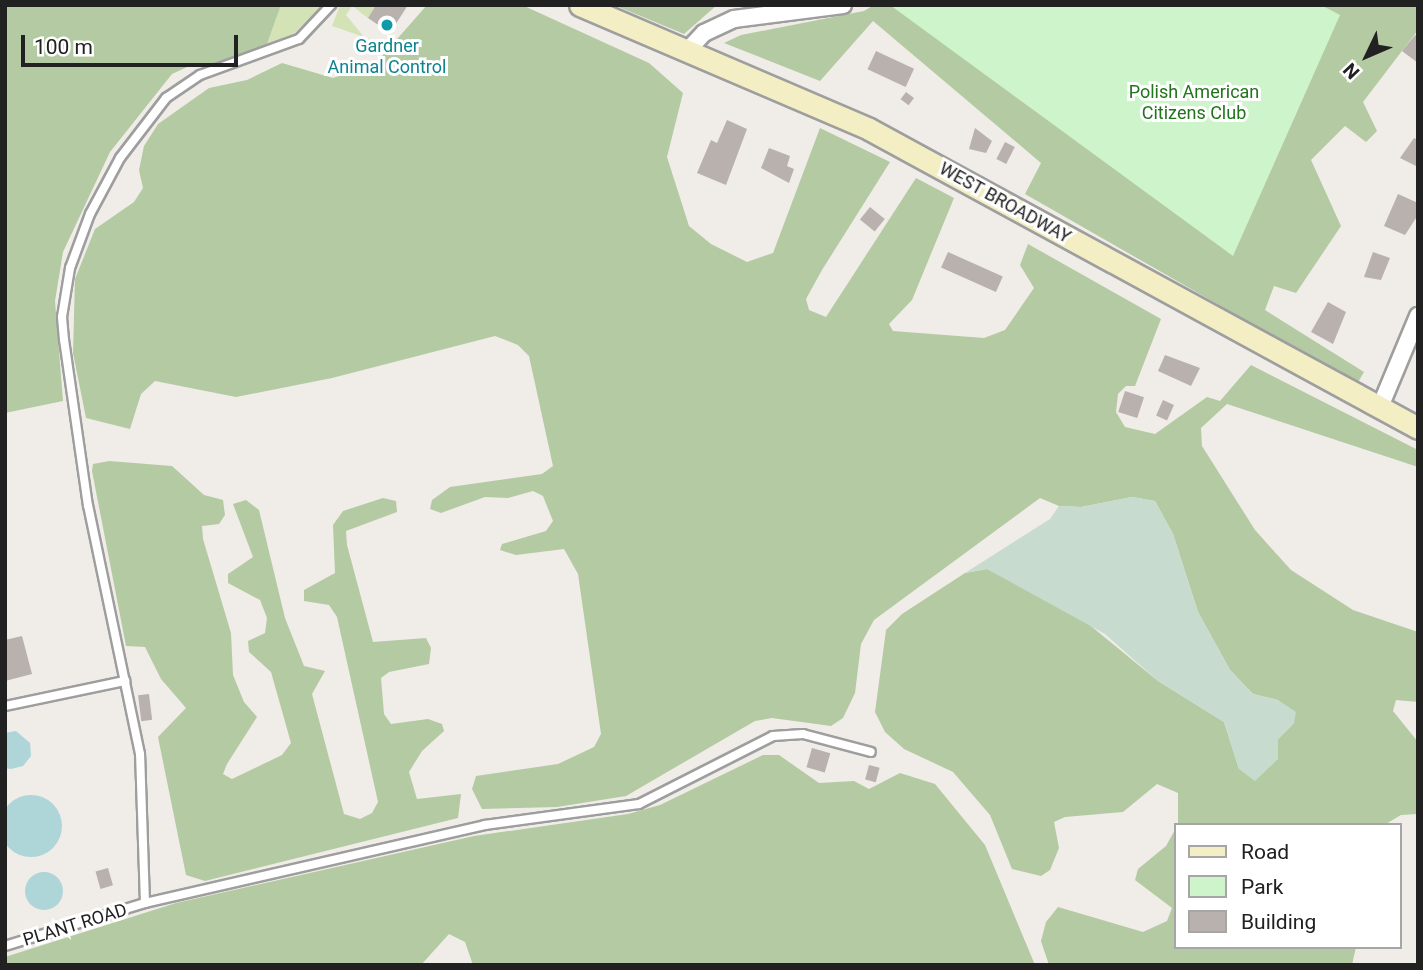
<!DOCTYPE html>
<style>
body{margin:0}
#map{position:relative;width:1423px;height:970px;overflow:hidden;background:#f0ece8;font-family:Roboto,sans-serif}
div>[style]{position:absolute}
.grass>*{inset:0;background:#d3e3b5}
.forest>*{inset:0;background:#b4caa2}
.wetland>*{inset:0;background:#c7dccf}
.park>*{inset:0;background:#cef4cc}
.water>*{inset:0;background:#aed5d8}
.round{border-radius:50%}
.building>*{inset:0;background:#b9b1ae;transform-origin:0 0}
.roads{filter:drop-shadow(2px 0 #9e9e9e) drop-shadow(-2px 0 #9e9e9e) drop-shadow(0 2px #9e9e9e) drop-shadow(0 -2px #9e9e9e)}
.lane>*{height:8px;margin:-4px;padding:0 4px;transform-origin:4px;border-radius:4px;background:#fff}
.street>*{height:16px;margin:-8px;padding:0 8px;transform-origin:8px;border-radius:8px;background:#fff}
.secondary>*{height:21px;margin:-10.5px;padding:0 10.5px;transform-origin:10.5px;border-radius:10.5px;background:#f3eec4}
.dots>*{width:19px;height:19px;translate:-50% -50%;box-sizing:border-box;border:4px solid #fff;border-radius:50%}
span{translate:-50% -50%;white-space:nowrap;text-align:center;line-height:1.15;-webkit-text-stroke:6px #fff;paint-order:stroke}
.culture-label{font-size:18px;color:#0d838f}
.park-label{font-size:18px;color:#20741a}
.street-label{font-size:18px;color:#212121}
.frame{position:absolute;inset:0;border:7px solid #212121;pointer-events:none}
.legend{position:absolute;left:1174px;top:823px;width:228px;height:126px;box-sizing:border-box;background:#fff;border:2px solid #a6a6a6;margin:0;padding:9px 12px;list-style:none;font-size:21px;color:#212121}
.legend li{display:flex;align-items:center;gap:14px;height:35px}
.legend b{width:35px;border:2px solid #a6a6a6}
.north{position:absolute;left:1332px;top:21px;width:70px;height:70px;-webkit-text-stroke:5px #fff;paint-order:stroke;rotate:226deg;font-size:19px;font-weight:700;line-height:28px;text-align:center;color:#212121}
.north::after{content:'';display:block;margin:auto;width:24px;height:32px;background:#212121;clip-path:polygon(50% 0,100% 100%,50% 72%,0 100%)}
.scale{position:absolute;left:21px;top:35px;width:217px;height:32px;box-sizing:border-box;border:4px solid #212121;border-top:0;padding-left:9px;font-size:21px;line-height:24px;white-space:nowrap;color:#212121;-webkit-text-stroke:5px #fff;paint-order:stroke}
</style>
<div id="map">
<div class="grass">
<div style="clip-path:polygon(281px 5px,323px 5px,293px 34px,267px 44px)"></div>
<div style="clip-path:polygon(340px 5px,376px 5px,368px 18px,352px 6px,346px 15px,364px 37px,332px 26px)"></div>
</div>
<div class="forest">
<div style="clip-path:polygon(5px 5px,281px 5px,267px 44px,212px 68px,196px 63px,172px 74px,110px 152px,63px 252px,55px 301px,63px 401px,5px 413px)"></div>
<div style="clip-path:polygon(427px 5px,522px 5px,649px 63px,683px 93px,667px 157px,689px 226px,711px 244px,747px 262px,773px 253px,820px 128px,890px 162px,822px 270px,806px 299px,809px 310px,826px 317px,916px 178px,954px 198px,912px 300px,889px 324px,893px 331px,984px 338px,1005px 330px,1034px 288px,1020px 265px,1028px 244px,1161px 319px,1135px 386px,1126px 386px,1118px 394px,1116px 412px,1125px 427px,1155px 434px,1207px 397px,1220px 401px,1251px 365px,1418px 450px,1418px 467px,1227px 404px,1201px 428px,1202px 446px,1255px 530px,1291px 570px,1353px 610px,1418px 632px,1418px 702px,1396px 700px,1393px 711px,1418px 742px,1418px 814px,1401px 815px,1384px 825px,1178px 825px,1178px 793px,1157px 784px,1123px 812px,1065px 817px,1054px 822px,1059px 848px,1050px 870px,1041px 876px,1012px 869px,990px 815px,953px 772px,904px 749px,885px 732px,875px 712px,886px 630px,902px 614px,965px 573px,987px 569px,1075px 613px,1158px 681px,1224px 722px,1239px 769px,1278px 759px,1278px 739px,1294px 723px,1278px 700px,1253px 694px,1230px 670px,1198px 612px,1173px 534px,1155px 501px,1132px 497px,1081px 507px,1059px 506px,1040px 498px,874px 620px,861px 644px,855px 693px,843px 718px,831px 726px,772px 718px,755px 721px,626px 796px,557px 807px,482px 809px,472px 789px,476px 776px,558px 764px,594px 747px,601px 734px,578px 574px,564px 549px,516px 555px,500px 550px,502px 544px,546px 531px,553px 521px,543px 496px,533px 491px,508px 498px,485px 497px,441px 513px,430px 509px,432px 500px,450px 487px,542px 474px,553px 466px,529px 356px,518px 345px,495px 336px,332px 378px,236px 397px,155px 381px,141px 394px,130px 429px,86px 418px,73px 353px,75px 279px,95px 229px,134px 202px,143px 188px,139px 170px,144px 146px,158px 124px,209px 88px,247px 80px,282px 63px,333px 78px,376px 63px)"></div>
<div style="clip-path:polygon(614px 5px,717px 5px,684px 34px)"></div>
<div style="clip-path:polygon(874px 5px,1418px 5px,1418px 30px,1363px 102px,1377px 131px,1366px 142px,1345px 126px,1311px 160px,1341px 226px,1296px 293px,1274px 286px,1265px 310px,1364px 372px,1357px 384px,1025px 194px,1041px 163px,873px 21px,820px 81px,724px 43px,741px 35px,864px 11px)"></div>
<div style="clip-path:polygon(109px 461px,172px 466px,204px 495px,223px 500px,225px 515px,219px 524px,202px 526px,203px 539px,231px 633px,233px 675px,244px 702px,257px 717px,227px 764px,223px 774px,232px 779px,282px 755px,291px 743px,271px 672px,249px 652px,248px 641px,265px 633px,267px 618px,260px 600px,228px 583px,228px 574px,253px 557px,233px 504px,246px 500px,259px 510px,285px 618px,304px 666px,325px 671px,312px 694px,344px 814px,360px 819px,372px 813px,378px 802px,337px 617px,329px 605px,304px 601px,304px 590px,335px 573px,333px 525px,343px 511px,383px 498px,396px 501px,397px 512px,346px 531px,347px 545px,373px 642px,426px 638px,431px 648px,429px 664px,389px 672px,381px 678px,384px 714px,391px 724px,428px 719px,442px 724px,444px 731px,422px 751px,409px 772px,417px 799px,461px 794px,458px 818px,205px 881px,186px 875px,158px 737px,186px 708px,161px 679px,145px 647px,126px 646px,92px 471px,93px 464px)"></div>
<div style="clip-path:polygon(763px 755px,779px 755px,819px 783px,854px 781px,869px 789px,900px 773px,935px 784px,985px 845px,1035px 965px,473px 965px,465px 942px,449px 934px,421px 965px,5px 965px,5px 957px,176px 903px,474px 836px,628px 814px,660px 805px)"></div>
<div style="clip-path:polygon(1176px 828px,1176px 947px,1356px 947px,1352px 965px,1049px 965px,1041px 941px,1046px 922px,1058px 907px,1143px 932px,1167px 921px,1172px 908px,1135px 880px,1138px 869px,1166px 846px)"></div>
</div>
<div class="wetland">
<div style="clip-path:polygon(1132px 497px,1155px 501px,1173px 534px,1198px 612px,1230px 670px,1253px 694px,1278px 700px,1296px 712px,1294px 723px,1278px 739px,1278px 759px,1255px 781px,1239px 769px,1224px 722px,1158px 681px,1105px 634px,987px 569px,965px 573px,1050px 519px,1059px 506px,1081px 507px)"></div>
</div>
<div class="park">
<div style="clip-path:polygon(890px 5px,1321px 5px,1340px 15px,1233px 256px)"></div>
</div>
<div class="water">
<div style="clip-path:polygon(16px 731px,30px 743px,31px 756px,23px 766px,11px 769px,5px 768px,5px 733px)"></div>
<div class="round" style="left:0;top:795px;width:62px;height:62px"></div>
<div class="round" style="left:25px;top:872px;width:38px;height:38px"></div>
</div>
<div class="building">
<div style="clip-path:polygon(376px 5px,408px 5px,390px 33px,368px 18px)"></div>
<div style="clip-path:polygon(1415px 35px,1418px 37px,1418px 63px,1402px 51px)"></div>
<div style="left:876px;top:51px;width:42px;height:20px;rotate:25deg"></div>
<div style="left:906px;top:92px;width:10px;height:9px;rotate:37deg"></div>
<div style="clip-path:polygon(727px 120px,747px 129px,726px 185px,697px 173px,711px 140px,717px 143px)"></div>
<div style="clip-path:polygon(975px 128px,992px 141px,986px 153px,969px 149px)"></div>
<div style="clip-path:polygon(1414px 138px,1418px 140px,1418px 167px,1400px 158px)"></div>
<div style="left:1005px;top:142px;width:11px;height:19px;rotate:27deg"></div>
<div style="clip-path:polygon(769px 148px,790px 156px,787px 166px,794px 169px,789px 183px,761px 168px)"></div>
<div style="clip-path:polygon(1398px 194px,1418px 203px,1418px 215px,1405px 235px,1384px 226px)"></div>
<div style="left:870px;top:207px;width:19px;height:16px;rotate:39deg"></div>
<div style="left:948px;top:252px;width:60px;height:17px;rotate:24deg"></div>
<div style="clip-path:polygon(1373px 252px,1390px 258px,1381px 280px,1364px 277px)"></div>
<div style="clip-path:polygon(1328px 302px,1346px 312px,1333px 344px,1311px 332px)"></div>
<div style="clip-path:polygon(1165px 355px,1200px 368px,1191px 386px,1158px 371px)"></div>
<div style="left:1125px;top:391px;width:20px;height:22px;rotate:18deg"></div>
<div style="left:1163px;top:400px;width:12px;height:17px;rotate:24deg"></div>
<div style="clip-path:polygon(22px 636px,32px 674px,5px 681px,5px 640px)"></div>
<div style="left:149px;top:694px;width:26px;height:11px;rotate:83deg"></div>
<div style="left:812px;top:748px;width:19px;height:20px;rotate:16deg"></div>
<div style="left:869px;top:765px;width:11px;height:15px;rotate:15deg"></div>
<div style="left:108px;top:868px;width:18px;height:13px;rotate:74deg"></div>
</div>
<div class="roads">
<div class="lane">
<div style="left:5px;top:706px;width:123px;rotate:-11.8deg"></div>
<div style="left:145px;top:903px;width:149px;rotate:-91.9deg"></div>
<div style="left:140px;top:754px;width:253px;rotate:-101.8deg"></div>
<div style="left:88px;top:506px;width:168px;rotate:-98.2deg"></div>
<div style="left:64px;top:340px;width:23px;rotate:-95deg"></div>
<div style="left:62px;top:317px;width:50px;rotate:-80.7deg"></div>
<div style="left:70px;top:268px;width:58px;rotate:-69.7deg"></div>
<div style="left:90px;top:214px;width:64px;rotate:-61.8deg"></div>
<div style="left:120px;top:158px;width:76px;rotate:-52.5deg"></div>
<div style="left:166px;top:98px;width:41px;rotate:-34.1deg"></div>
<div style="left:200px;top:75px;width:105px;rotate:-20deg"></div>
<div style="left:299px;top:39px;width:47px;rotate:-46.7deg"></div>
<div style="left:5px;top:946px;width:146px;rotate:-17.1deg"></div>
<div style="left:145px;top:903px;width:349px;rotate:-12.9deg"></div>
<div style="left:485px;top:825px;width:155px;rotate:-7.8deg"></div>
<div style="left:639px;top:804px;width:150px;rotate:-26.9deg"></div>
<div style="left:773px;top:736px;width:30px;rotate:-4deg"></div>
<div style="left:803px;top:734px;width:70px;rotate:14.8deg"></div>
</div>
<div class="street">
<div style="left:689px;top:49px;width:22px;rotate:-47deg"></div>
<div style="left:704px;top:33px;width:33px;rotate:-25deg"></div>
<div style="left:734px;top:19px;width:110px;rotate:-7.3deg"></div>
<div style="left:1380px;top:407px;width:99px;rotate:-67.3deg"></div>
</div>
<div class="secondary">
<div style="left:580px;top:5px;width:314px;rotate:23.2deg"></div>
<div style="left:869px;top:129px;width:625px;rotate:28.57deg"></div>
</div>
</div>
<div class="dots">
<div style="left:387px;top:25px;background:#0f9aa8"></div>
</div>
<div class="culture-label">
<span style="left:387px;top:57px">Gardner<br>Animal Control</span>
</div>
<div class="park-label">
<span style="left:1194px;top:103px">Polish American<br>Citizens Club</span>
</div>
<div class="street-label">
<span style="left:1005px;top:203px;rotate:29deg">WEST BROADWAY</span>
<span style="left:75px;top:925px;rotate:-17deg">PLANT ROAD</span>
</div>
<div class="frame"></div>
<ul class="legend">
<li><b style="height:9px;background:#f3eec4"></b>Road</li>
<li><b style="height:19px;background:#cef4cc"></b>Park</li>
<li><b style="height:19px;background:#b9b1ae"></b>Building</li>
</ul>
<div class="north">N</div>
<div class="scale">100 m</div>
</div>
